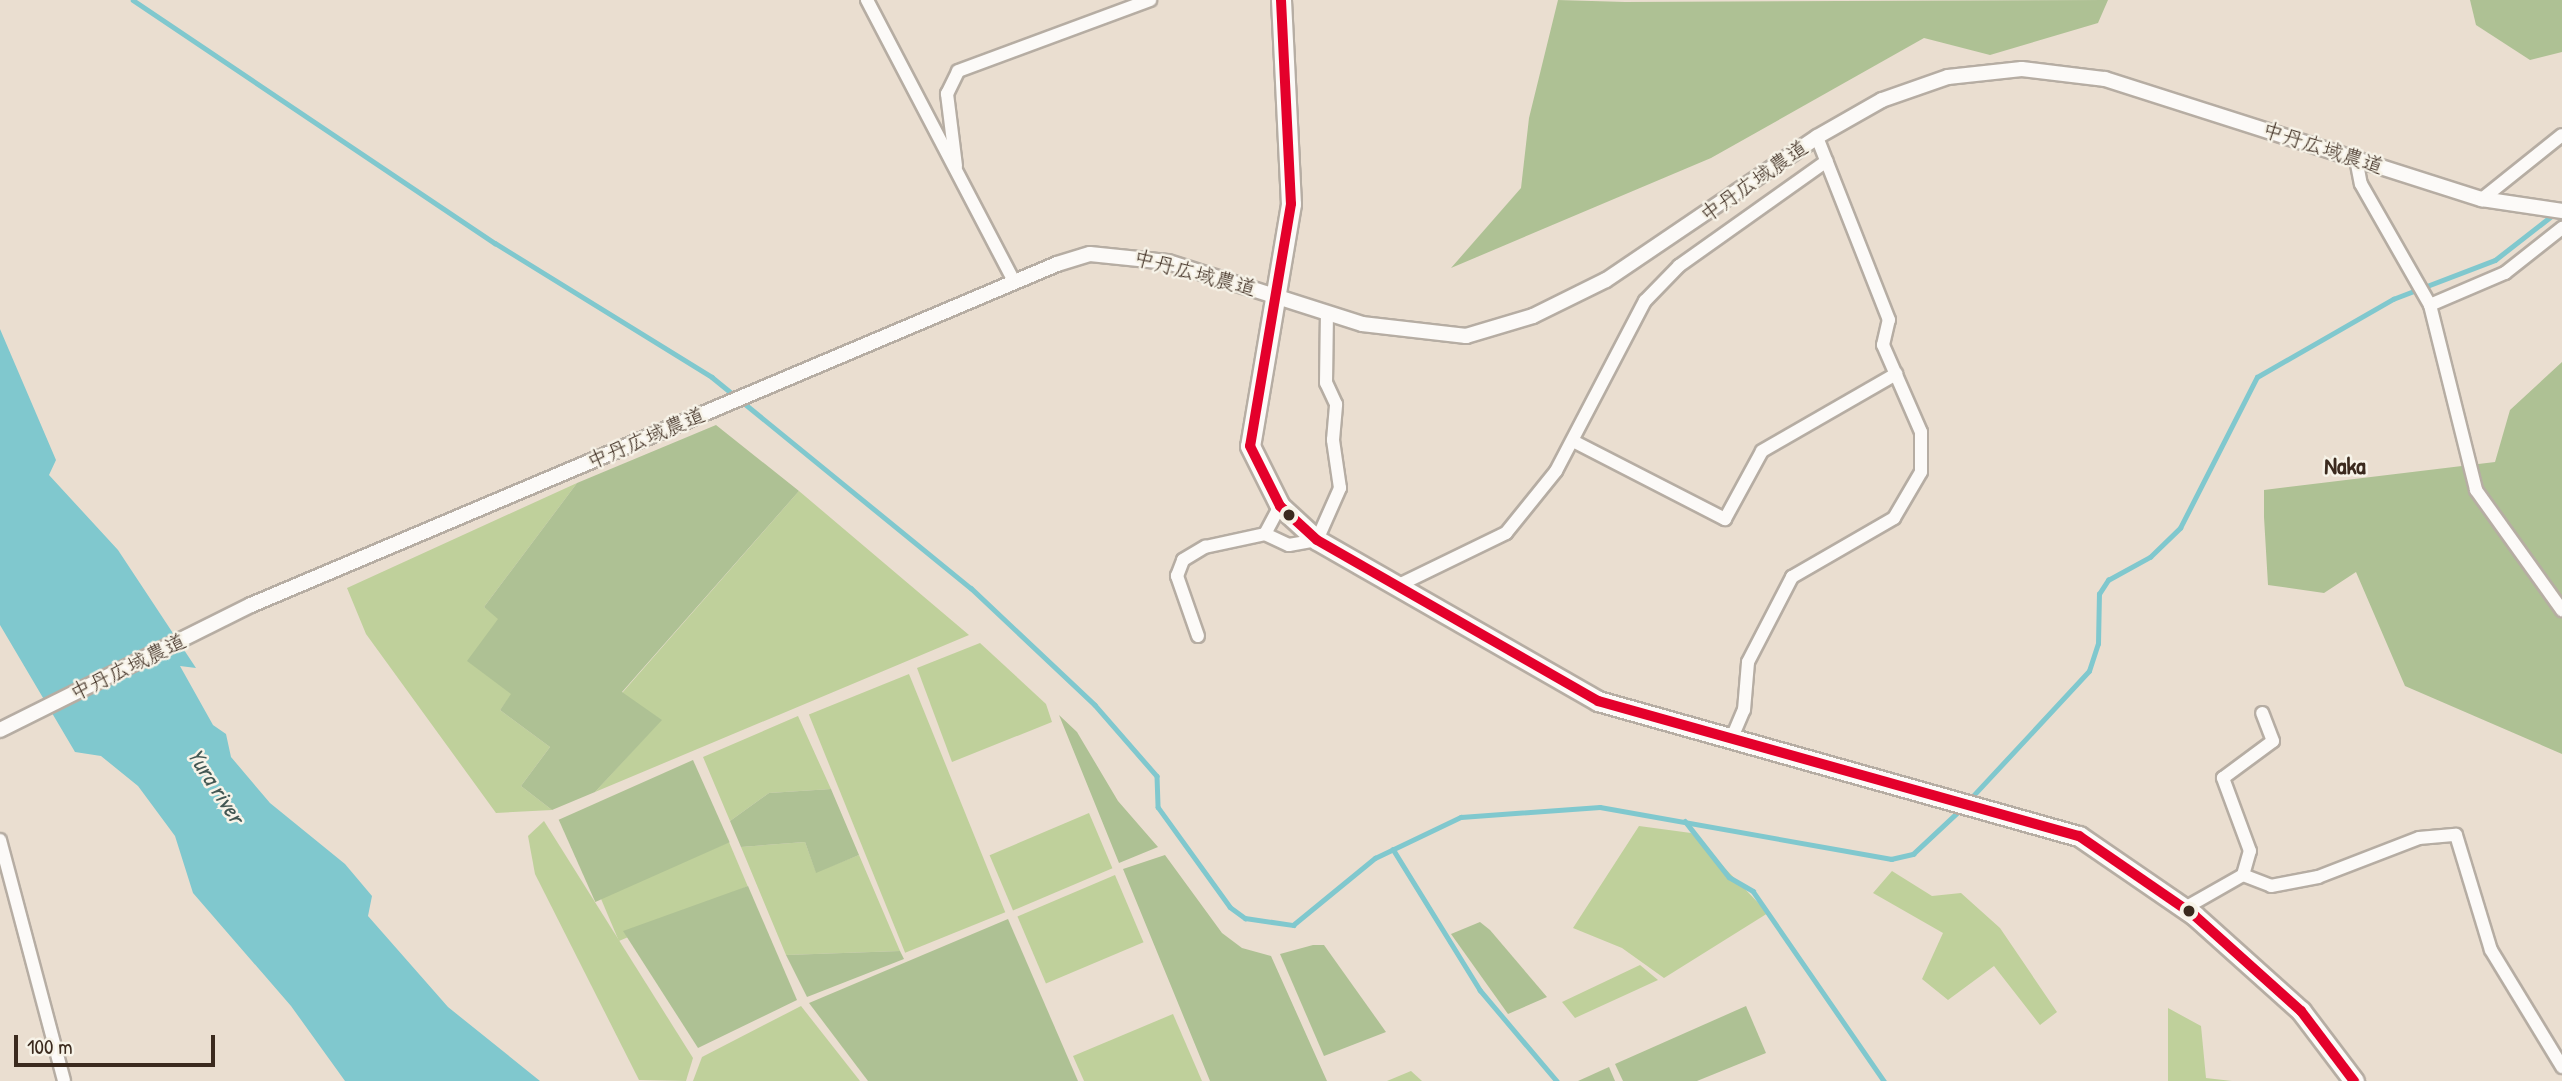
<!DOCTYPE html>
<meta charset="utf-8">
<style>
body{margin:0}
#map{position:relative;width:2562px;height:1081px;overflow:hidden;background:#eaded0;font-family:"Patrick Hand","Klee One",sans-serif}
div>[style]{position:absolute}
.green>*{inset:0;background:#bfd09b;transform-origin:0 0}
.forest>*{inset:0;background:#aec194;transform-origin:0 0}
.water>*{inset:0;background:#80c8ce}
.stream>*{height:4.5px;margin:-2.25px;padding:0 2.25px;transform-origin:2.25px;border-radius:2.25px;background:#80c8ce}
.roads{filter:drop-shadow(2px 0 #b6ada3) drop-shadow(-2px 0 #b6ada3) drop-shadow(0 2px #b6ada3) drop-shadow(0 -2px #b6ada3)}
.minor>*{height:12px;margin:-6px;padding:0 6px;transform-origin:6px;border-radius:6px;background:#fcfaf8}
.tertiary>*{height:14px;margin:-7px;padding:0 7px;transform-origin:7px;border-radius:7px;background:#fcfaf8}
.primary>*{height:19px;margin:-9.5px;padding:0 9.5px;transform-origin:9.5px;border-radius:9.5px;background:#fcfaf8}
.bus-1>*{height:10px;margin:-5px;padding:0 5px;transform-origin:5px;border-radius:5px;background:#e4002b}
.dots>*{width:19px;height:19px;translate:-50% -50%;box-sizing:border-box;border:4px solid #f7f3e8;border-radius:50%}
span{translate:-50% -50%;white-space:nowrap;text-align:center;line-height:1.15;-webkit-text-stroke:5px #f7f3e8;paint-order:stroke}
.street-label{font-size:21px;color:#3b2a1e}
.water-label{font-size:23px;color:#425753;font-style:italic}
.quarter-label{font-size:24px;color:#3b2a1e;font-weight:700}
.scale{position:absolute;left:14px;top:1035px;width:201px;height:32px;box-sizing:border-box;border:4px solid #3b2a1e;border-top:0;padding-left:9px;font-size:21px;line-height:24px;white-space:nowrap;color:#3b2a1e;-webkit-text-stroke:5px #f7f3e8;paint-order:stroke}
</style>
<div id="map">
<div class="green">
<div style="clip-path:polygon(577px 483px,484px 607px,499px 618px,512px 694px,500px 710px,550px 747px,521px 786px,552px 810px,496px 813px,366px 634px,347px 588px)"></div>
<div style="clip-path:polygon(799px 491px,969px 635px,595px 792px,661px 720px,622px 693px)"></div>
<div style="clip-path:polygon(980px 643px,1046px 704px,1052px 722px,952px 762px,917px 668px)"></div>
<div style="left:909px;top:674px;width:257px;height:108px;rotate:68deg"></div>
<div style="clip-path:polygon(798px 716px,831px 789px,769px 793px,730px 821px,703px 757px)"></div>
<div style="left:1089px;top:813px;width:60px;height:108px;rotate:67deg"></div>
<div style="clip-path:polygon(544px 821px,693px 1058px,686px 1081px,639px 1080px,535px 874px,528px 836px)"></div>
<div style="clip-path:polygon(1639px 826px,1691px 833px,1768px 913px,1664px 978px,1622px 948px,1573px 928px)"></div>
<div style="left:729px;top:842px;width:48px;height:140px;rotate:67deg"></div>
<div style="clip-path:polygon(805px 842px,816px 872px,859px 855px,900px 951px,786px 955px,741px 847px)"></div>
<div style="clip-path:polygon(1892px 871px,1932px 896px,1961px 893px,2000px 928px,2057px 1012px,2040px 1025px,1994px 966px,1948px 1000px,1922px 979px,1943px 933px,1873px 893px)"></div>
<div style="left:1115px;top:875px;width:73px;height:106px;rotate:67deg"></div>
<div style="clip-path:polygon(1640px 965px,1658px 980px,1575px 1018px,1562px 1002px)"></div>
<div style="clip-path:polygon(801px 1006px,860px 1081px,693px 1081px,702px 1057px)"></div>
<div style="clip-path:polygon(2168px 1008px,2201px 1026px,2206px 1078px,2232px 1081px,2168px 1081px)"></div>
<div style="clip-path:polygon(1173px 1014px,1202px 1081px,1084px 1081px,1073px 1056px)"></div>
<div style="clip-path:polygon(1411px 1071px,1422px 1081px,1387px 1081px)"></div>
</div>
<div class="forest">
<div style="clip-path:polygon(1558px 0,1625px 2px,2108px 0,2098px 23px,1990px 55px,1924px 38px,1711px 158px,1451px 268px,1521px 188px,1529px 118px)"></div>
<div style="clip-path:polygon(2470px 0,2562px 0,2562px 52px,2530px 60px,2476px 25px)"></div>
<div style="clip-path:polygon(2562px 362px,2562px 754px,2405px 686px,2356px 572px,2324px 593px,2268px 585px,2264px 517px,2264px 490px,2495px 462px,2510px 410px)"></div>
<div style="clip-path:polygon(716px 425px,799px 491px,622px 692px,662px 720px,595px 792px,552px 810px,521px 786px,550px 747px,500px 710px,511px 694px,467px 661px,498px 619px,484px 607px,577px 483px)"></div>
<div style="clip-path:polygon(1059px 715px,1077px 732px,1118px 801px,1158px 847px,1119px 863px)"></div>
<div style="left:693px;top:760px;width:90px;height:147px;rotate:66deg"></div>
<div style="clip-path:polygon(831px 789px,859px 855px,816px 873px,805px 842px,741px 847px,730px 821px,769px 793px)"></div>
<div style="clip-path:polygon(1165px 855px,1222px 933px,1242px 948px,1271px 956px,1327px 1081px,1210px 1081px,1123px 869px)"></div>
<div style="clip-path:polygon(748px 886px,797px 1000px,698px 1048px,623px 931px)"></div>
<div style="clip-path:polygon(1008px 919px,1078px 1081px,868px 1081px,809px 1003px)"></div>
<div style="clip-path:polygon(1480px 922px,1490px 930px,1547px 997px,1508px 1014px,1451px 934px)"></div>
<div style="clip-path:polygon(1313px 945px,1324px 945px,1386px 1032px,1324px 1056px,1280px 954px)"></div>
<div style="clip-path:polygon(900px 951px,904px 959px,807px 997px,786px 955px)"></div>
<div style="clip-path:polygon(1746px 1006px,1766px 1053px,1697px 1081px,1623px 1081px,1615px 1064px)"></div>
<div style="clip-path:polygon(1609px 1067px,1615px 1081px,1578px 1081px)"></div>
</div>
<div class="water">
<div style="clip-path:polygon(0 329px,56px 460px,49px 475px,118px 550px,196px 668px,180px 666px,213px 725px,226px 734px,231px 757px,270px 803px,345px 864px,372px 896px,368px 916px,448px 1007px,540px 1081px,345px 1081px,291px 1006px,193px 893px,175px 836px,138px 786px,101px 756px,75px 752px,0 625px)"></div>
</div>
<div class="stream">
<div style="left:133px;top:0;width:436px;rotate:33.9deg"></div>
<div style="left:495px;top:243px;width:255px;rotate:31.7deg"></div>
<div style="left:712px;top:377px;width:334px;rotate:39.2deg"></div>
<div style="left:971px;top:588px;width:170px;rotate:43.3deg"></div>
<div style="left:1095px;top:705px;width:94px;rotate:48.9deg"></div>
<div style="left:1157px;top:776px;width:31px;rotate:88deg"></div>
<div style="left:1158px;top:807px;width:123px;rotate:54.2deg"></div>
<div style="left:1230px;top:907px;width:19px;rotate:36deg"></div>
<div style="left:1245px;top:918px;width:49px;rotate:8.3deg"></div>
<div style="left:1293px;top:925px;width:106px;rotate:-39.3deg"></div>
<div style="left:1375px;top:858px;width:95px;rotate:-25.5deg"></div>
<div style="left:1461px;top:817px;width:139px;rotate:-4.1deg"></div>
<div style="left:1600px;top:807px;width:296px;rotate:10.1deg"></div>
<div style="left:1891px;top:859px;width:23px;rotate:-13deg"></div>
<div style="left:1913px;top:854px;width:64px;rotate:-43.1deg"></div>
<div style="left:1971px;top:798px;width:173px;rotate:-47.1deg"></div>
<div style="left:2089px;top:671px;width:28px;rotate:-72deg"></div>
<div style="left:2098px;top:644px;width:50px;rotate:-88.9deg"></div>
<div style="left:2099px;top:594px;width:17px;rotate:-57deg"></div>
<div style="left:2108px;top:580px;width:48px;rotate:-28.7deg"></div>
<div style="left:2150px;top:557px;width:42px;rotate:-44deg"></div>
<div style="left:2180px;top:528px;width:169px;rotate:-63deg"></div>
<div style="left:2257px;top:377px;width:157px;rotate:-29.8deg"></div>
<div style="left:2393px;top:299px;width:109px;rotate:-20.9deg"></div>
<div style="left:2495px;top:260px;width:75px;rotate:-37.9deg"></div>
<div style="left:1685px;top:821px;width:71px;rotate:51.8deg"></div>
<div style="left:1729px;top:877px;width:28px;rotate:30deg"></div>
<div style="left:1753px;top:891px;width:231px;rotate:55.4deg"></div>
<div style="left:1393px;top:849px;width:166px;rotate:58.3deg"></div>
<div style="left:1480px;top:990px;width:119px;rotate:49.8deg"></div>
</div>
<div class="roads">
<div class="minor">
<div style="left:867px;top:0;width:317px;rotate:62.4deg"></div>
<div style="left:2356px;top:159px;width:25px;rotate:79deg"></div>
<div style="left:2361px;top:184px;width:139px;rotate:60.3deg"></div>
<div style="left:2430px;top:305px;width:191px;rotate:76deg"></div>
<div style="left:2476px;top:490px;width:148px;rotate:54.4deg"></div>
<div style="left:956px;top:166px;width:73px;rotate:-97.1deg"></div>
<div style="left:947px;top:94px;width:25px;rotate:-64deg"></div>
<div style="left:958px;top:71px;width:205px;rotate:-20.3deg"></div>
<div style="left:2482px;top:199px;width:102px;rotate:-38.7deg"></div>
<div style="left:2430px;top:305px;width:82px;rotate:-23.1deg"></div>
<div style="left:2505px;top:273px;width:73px;rotate:-38.3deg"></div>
<div style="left:1573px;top:441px;width:171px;rotate:27.2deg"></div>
<div style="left:1725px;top:519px;width:77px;rotate:-61.4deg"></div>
<div style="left:1762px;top:451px;width:155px;rotate:-29.9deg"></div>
<div style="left:1265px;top:534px;width:26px;rotate:25deg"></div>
<div style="left:1289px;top:545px;width:28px;rotate:-10deg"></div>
<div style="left:1317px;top:540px;width:57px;rotate:-66.1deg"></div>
<div style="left:1340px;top:488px;width:49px;rotate:-98.3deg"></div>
<div style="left:1333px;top:440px;width:36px;rotate:-85deg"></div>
<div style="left:1336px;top:404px;width:23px;rotate:-115deg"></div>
<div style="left:1326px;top:383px;width:69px;rotate:-89.2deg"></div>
<div style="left:1399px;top:585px;width:119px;rotate:-25.9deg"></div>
<div style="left:1506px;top:533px;width:80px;rotate:-51.1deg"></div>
<div style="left:1556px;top:471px;width:192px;rotate:-62.4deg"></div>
<div style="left:1645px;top:301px;width:49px;rotate:-45.8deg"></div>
<div style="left:1679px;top:266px;width:181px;rotate:-35.4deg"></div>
<div style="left:1198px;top:636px;width:64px;rotate:-109.3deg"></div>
<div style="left:1177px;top:576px;width:17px;rotate:-69deg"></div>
<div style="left:1183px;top:560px;width:26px;rotate:-31deg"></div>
<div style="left:1205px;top:547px;width:61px;rotate:-12.2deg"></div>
<div style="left:1265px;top:534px;width:32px;rotate:-62deg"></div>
<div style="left:1731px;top:740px;width:33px;rotate:-67deg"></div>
<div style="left:1744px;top:710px;width:48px;rotate:-85.2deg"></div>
<div style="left:1748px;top:662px;width:96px;rotate:-62.6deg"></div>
<div style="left:1792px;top:577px;width:118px;rotate:-30deg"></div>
<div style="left:1894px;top:518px;width:53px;rotate:-59.6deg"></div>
<div style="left:1921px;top:472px;width:40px;rotate:-90deg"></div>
<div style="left:1921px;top:432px;width:95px;rotate:-113.6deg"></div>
<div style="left:1883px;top:345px;width:26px;rotate:-77deg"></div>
<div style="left:1889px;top:320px;width:197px;rotate:-111.5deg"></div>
<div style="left:0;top:840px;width:249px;rotate:75.1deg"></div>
<div style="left:2243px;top:875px;width:30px;rotate:21deg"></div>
<div style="left:2271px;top:886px;width:48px;rotate:-10.8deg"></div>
<div style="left:2318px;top:877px;width:108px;rotate:-21.1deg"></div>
<div style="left:2419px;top:838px;width:37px;rotate:-5deg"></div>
<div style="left:2456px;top:835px;width:120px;rotate:73.1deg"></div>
<div style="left:2491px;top:950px;width:137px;rotate:58.7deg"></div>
<div style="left:2185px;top:908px;width:67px;rotate:-29.6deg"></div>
<div style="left:2243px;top:875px;width:25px;rotate:-74deg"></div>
<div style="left:2250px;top:851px;width:78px;rotate:-110.3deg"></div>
<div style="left:2223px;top:778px;width:62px;rotate:-36.5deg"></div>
<div style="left:2273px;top:741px;width:30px;rotate:-111deg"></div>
</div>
<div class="tertiary">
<div style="left:0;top:730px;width:280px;rotate:-26.5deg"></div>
<div style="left:251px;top:605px;width:875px;rotate:-22.93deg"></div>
<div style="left:1057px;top:264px;width:34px;rotate:-17deg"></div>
<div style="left:1090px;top:254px;width:78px;rotate:5.9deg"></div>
<div style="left:1168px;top:262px;width:204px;rotate:17.7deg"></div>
<div style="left:1362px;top:324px;width:105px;rotate:6.6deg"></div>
<div style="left:1466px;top:336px;width:70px;rotate:-16.6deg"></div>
<div style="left:1533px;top:316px;width:81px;rotate:-26.3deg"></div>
<div style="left:1606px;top:280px;width:255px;rotate:-34.1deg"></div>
<div style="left:1817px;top:137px;width:75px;rotate:-29.6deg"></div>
<div style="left:1882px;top:100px;width:70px;rotate:-19.2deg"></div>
<div style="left:1948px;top:77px;width:74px;rotate:-6.2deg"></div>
<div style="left:2022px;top:69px;width:84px;rotate:6.9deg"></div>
<div style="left:2105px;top:79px;width:396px;rotate:17.7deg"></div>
<div style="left:2482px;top:199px;width:81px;rotate:8.5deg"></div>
</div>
<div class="primary">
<div style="left:1281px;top:0;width:204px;rotate:87.2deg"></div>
<div style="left:1291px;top:204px;width:245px;rotate:99.6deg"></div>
<div style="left:1250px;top:446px;width:67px;rotate:63.4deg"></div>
<div style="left:1280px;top:506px;width:50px;rotate:42.6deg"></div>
<div style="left:1317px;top:540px;width:324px;rotate:29.8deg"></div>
<div style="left:1598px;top:701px;width:500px;rotate:15.7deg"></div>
<div style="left:2079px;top:836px;width:140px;rotate:34.5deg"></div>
<div style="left:2194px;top:915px;width:144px;rotate:41.9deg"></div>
<div style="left:2301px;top:1011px;width:88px;rotate:52.9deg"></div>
</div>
</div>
<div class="bus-1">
<div style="left:1281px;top:0;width:204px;rotate:87.2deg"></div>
<div style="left:1291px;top:204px;width:245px;rotate:99.6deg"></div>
<div style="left:1250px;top:446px;width:67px;rotate:63.4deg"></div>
<div style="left:1280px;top:506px;width:50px;rotate:42.6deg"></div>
<div style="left:1317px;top:540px;width:324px;rotate:29.8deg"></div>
<div style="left:1598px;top:701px;width:500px;rotate:15.7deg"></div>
<div style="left:2079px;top:836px;width:140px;rotate:34.5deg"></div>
<div style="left:2194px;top:915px;width:144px;rotate:41.9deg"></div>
<div style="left:2301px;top:1011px;width:88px;rotate:52.9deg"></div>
</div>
<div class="dots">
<div style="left:1289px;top:515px;background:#3b2a1e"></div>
<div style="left:2189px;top:911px;background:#3b2a1e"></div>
</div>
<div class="street-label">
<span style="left:2323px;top:148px;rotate:18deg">中丹広域農道</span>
<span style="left:1754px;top:181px;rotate:-35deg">中丹広域農道</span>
<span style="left:1195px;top:273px;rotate:15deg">中丹広域農道</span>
<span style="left:646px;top:438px;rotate:-23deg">中丹広域農道</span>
<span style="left:128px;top:667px;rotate:-26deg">中丹広域農道</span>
</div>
<div class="water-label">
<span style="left:216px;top:786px;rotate:57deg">Yura river</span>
</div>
<div class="quarter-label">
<span style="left:2345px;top:466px">Naka</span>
</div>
<div class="scale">100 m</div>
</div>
